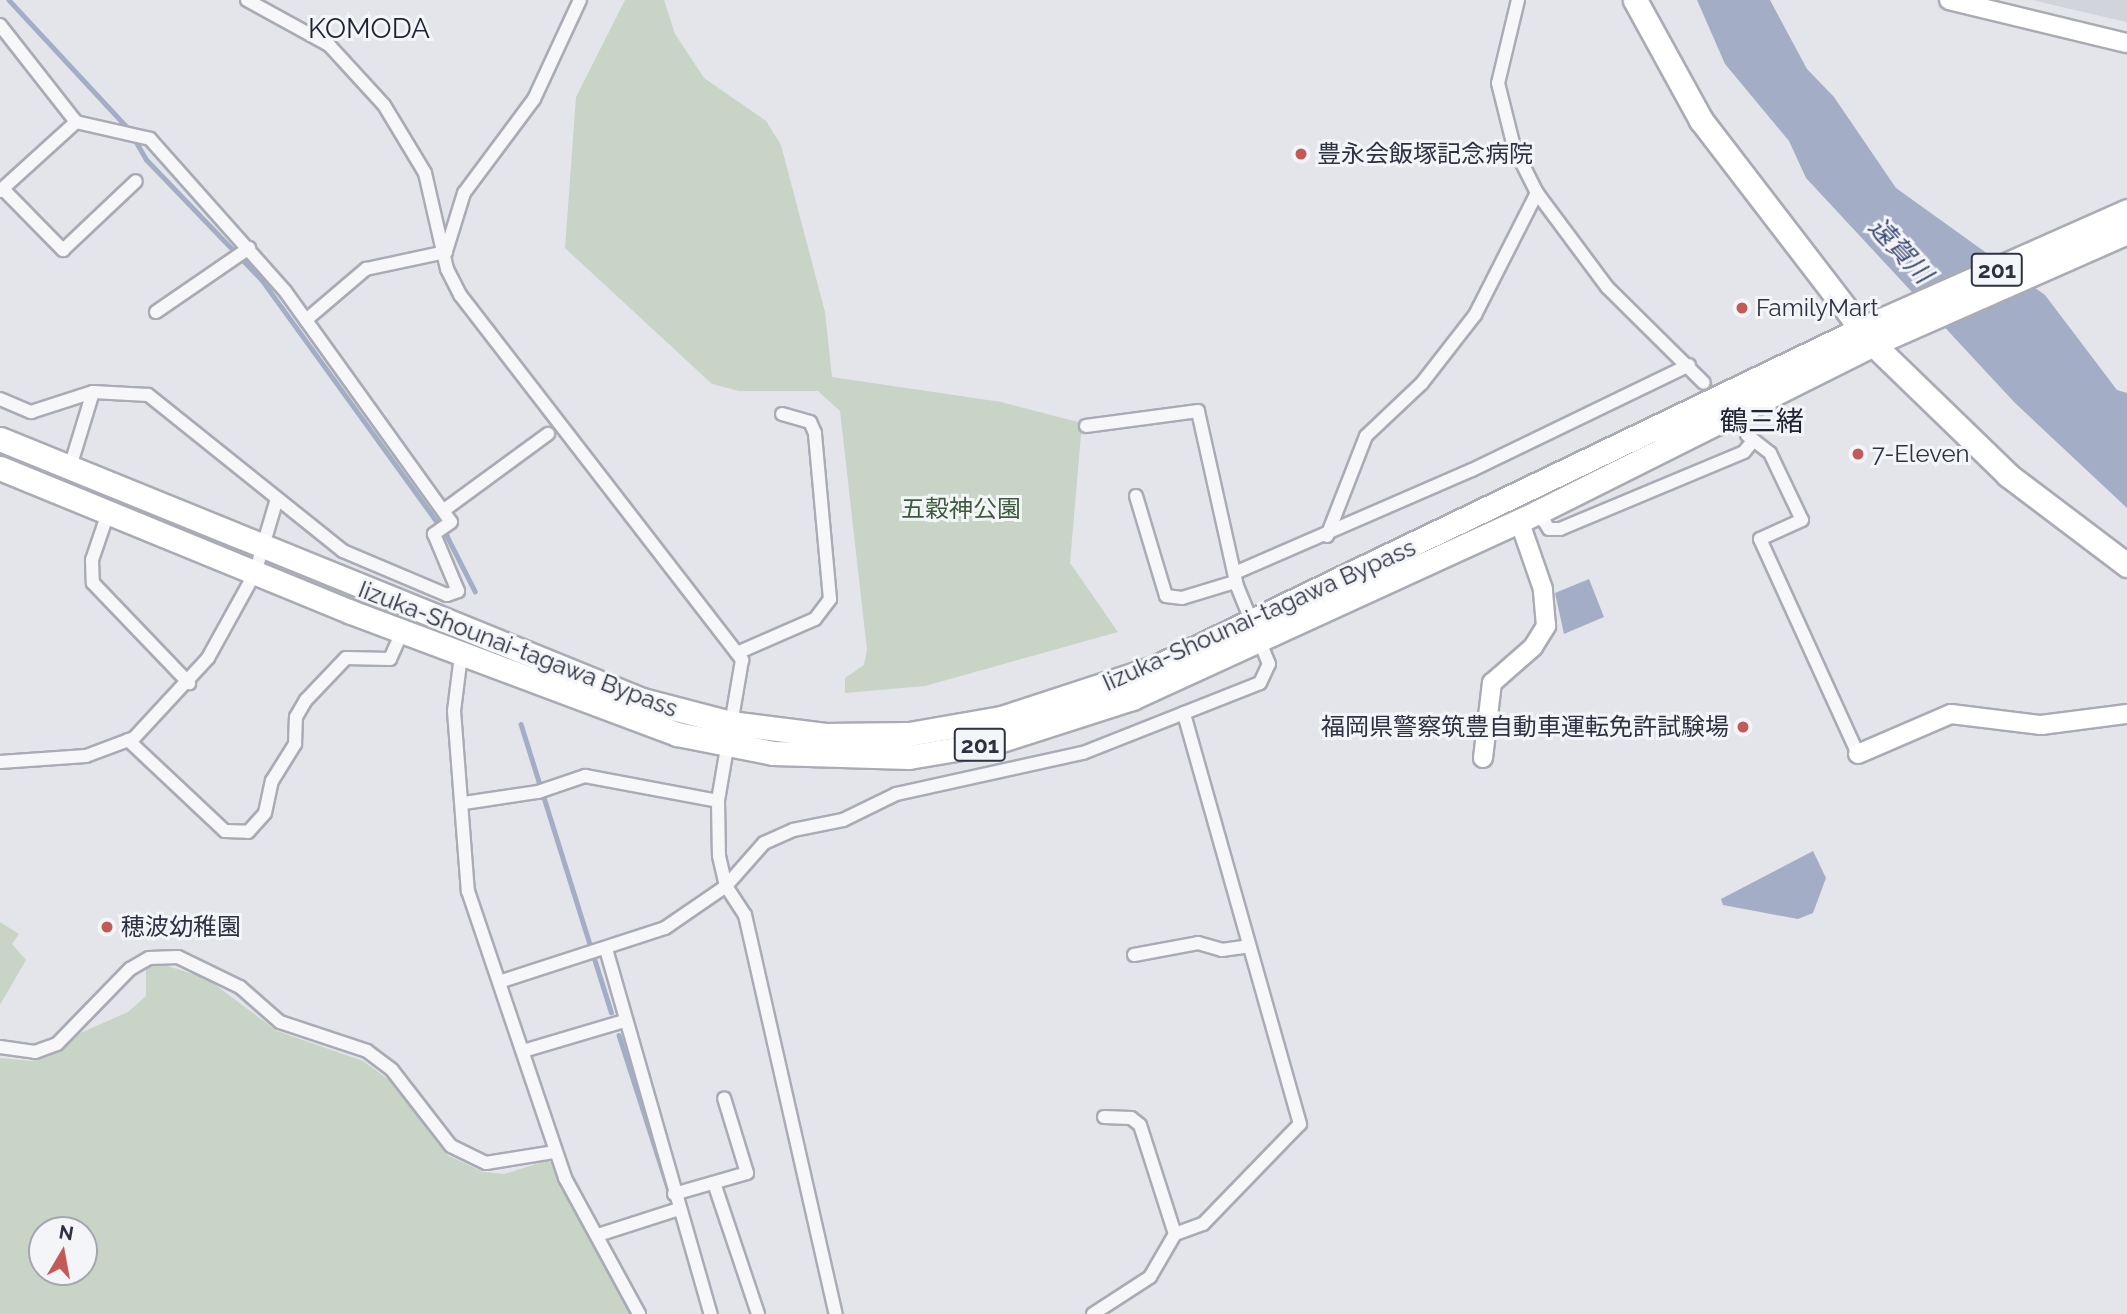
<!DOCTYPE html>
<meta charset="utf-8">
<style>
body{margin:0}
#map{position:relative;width:2127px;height:1314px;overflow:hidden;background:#e4e5eb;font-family:Raleway,"Noto Sans JP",sans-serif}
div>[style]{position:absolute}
.built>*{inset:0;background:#d2d4dc}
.green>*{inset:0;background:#c7d4c6}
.water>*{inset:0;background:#a3aec6}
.stream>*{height:4.5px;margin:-2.25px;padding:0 2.25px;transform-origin:2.25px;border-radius:2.25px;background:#a3aec6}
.street-tunnel>*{height:12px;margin-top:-6px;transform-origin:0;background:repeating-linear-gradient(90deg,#bfc1c9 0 12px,transparent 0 18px)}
.roads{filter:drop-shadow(2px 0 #a9abb5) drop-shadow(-2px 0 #a9abb5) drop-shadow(0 2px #a9abb5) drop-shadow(0 -2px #a9abb5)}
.street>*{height:12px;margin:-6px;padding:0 6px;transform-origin:6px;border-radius:6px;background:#f7f7f9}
.secondary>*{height:18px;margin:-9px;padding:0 9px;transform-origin:9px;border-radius:9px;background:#fff}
.highway>*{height:23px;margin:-11.5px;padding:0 11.5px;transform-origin:11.5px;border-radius:11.5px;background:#fff}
.dots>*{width:19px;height:19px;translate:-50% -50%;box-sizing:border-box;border:4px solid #f4f5f8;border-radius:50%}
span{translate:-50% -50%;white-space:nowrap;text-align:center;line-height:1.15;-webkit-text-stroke:6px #f4f5f8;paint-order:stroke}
.shield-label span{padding:2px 5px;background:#f4f5f8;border:2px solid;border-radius:5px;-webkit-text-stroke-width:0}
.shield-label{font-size:23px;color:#2d3141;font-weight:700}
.poi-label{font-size:24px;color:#2d3141}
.left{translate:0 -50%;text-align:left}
.right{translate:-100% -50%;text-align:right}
.park-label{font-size:24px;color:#3c5c3c}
.street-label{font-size:24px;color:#2d3141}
.water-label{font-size:26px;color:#3b4a71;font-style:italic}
.quarter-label{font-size:28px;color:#1f2232}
.north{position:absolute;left:28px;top:1216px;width:70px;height:70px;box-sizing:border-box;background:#f4f5f8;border:2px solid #a4a7af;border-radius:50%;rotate:10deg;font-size:19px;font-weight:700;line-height:28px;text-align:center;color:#2d3141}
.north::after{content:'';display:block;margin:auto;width:24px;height:32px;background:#c25b57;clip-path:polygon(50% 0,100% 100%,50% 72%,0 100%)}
</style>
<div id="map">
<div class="built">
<div style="clip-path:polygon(2032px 0,2127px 0,2127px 23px,2126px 22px)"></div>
</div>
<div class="green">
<div style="clip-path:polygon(625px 0,664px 0,675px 34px,704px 78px,766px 121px,781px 145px,825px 312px,832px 377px,1001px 402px,1082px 423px,1070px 563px,1118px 632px,925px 686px,845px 693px,845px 678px,864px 665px,867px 650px,840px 411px,818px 391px,739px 391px,712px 384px,565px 248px,576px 97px)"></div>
<div style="clip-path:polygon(0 922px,19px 934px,12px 944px,26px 960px,0 1005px)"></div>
<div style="clip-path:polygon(evenodd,161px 964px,206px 978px,277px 1031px,363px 1061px,389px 1080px,447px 1155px,483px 1172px,504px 1174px,549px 1160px,634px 1314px,0 1314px,0 1058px,32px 1061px,53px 1054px,78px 1034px,128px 1012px,146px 996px,146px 967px,161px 964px,42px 1230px,84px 1230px,84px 1272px,42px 1272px,42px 1230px)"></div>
</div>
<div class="water">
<div style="clip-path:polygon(1697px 0,1770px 0,1807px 69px,1834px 97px,1896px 188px,2045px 295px,2117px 390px,2127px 393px,2127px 508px,2015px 403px,1806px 178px,1789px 141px,1725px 64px)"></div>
<div style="clip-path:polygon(1589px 579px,1604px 617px,1564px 634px,1555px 593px)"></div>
<div style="clip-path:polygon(1813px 851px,1826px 878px,1813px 913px,1798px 919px,1723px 905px,1721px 899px)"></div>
</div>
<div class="stream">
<div style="left:9px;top:0;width:178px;rotate:47.1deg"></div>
<div style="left:134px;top:138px;width:24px;rotate:60deg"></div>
<div style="left:146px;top:159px;width:168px;rotate:46.2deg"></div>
<div style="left:262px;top:280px;width:316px;rotate:54.1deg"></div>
<div style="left:447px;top:536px;width:62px;rotate:63deg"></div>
<div style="left:521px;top:724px;width:302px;rotate:72.6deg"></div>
<div style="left:619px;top:1035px;width:180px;rotate:72.2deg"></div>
</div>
<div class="street-tunnel">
<div style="left:1704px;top:383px;width:67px;rotate:50.4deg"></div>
</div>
<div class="roads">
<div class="street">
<div style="left:247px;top:0;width:94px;rotate:28.8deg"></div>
<div style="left:329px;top:45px;width:81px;rotate:47.5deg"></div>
<div style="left:384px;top:105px;width:79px;rotate:58.9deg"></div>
<div style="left:425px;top:173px;width:98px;rotate:77.1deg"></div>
<div style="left:447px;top:269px;width:30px;rotate:63deg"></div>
<div style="left:461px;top:296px;width:460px;rotate:52.3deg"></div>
<div style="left:742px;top:660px;width:143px;rotate:99.7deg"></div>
<div style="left:718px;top:801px;width:55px;rotate:89deg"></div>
<div style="left:719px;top:856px;width:31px;rotate:77deg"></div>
<div style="left:726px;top:886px;width:35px;rotate:57deg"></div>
<div style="left:745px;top:915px;width:409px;rotate:77.2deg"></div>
<div style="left:1518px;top:0;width:85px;rotate:103.5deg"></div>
<div style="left:1498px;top:83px;width:66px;rotate:76deg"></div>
<div style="left:1514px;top:147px;width:51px;rotate:63.4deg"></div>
<div style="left:1537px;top:193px;width:117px;rotate:53.3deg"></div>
<div style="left:1607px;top:287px;width:136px;rotate:44.7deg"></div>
<div style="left:0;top:25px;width:123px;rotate:51.9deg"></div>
<div style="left:76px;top:122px;width:76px;rotate:12.9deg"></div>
<div style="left:150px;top:139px;width:203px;rotate:48.4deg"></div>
<div style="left:285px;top:291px;width:284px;rotate:54.3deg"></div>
<div style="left:451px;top:522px;width:21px;rotate:145deg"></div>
<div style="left:434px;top:534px;width:62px;rotate:67.2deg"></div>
<div style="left:458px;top:591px;width:12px;rotate:160deg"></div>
<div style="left:447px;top:595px;width:113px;rotate:-157.1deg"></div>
<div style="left:343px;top:551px;width:250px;rotate:-141.3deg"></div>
<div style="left:148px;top:395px;width:55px;rotate:-176.9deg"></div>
<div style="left:93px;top:392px;width:78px;rotate:107deg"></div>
<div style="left:3px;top:189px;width:86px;rotate:45.5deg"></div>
<div style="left:63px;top:250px;width:100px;rotate:-43.4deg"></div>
<div style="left:0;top:191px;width:103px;rotate:-42.2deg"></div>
<div style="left:447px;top:248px;width:58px;rotate:-72.8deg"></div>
<div style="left:464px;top:193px;width:117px;rotate:-53.3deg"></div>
<div style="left:534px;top:99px;width:109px;rotate:-65.1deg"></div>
<div style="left:156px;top:312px;width:113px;rotate:-34.5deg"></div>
<div style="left:306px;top:320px;width:79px;rotate:-40.4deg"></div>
<div style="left:366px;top:269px;width:82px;rotate:-12deg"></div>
<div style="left:0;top:399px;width:34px;rotate:23deg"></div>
<div style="left:31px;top:412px;width:65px;rotate:-17.9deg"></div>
<div style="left:1747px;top:435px;width:29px;rotate:38deg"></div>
<div style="left:1770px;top:453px;width:74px;rotate:64.5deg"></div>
<div style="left:1802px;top:520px;width:46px;rotate:155.7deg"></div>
<div style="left:1760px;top:539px;width:236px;rotate:65.5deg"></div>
<div style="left:1136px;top:496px;width:104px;rotate:73.3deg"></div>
<div style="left:1166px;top:596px;width:16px;rotate:7deg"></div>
<div style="left:1182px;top:598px;width:55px;rotate:-16.8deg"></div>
<div style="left:444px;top:510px;width:129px;rotate:-36.2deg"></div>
<div style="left:1538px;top:512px;width:20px;rotate:57deg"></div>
<div style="left:1549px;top:529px;width:11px"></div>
<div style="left:1560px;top:529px;width:199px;rotate:-22.7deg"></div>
<div style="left:1744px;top:452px;width:13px;rotate:-51deg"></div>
<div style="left:108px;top:513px;width:50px;rotate:108.8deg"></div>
<div style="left:92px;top:560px;width:23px;rotate:88deg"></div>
<div style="left:93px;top:583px;width:139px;rotate:46.2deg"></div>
<div style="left:1327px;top:536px;width:107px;rotate:-68.7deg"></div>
<div style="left:1366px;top:436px;width:77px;rotate:-43.4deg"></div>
<div style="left:1422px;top:383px;width:86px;rotate:-52.1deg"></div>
<div style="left:1475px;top:315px;width:137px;rotate:-63.1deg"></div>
<div style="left:1237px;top:572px;width:256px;rotate:-23.5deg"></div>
<div style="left:1472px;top:470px;width:241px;rotate:-25.8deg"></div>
<div style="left:737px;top:653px;width:85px;rotate:-23.6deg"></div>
<div style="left:815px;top:619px;width:25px;rotate:-53deg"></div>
<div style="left:830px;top:599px;width:167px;rotate:-95.2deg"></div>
<div style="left:815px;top:433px;width:12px;rotate:-114deg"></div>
<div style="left:810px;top:422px;width:29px;rotate:-164deg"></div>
<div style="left:461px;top:655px;width:56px;rotate:97.1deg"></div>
<div style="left:454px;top:711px;width:181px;rotate:85.6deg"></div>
<div style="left:468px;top:891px;width:303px;rotate:71.3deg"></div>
<div style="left:565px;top:1178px;width:155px;rotate:61.4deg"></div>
<div style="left:128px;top:740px;width:133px;rotate:43.2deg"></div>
<div style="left:225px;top:831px;width:23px;rotate:2deg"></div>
<div style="left:248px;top:832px;width:25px;rotate:-48deg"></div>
<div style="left:265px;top:813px;width:33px;rotate:-78deg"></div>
<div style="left:272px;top:781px;width:44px;rotate:-58.1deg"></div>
<div style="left:295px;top:744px;width:27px;rotate:-88deg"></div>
<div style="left:296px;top:717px;width:20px;rotate:-60deg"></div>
<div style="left:306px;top:700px;width:58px;rotate:-46.4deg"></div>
<div style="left:346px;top:658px;width:44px;rotate:1.3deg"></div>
<div style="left:390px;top:659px;width:30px;rotate:-66deg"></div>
<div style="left:0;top:762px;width:86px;rotate:-4deg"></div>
<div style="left:86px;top:756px;width:51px;rotate:-20.6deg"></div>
<div style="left:134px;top:738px;width:109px;rotate:-47.2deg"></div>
<div style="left:208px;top:658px;width:97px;rotate:-61.1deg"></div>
<div style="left:255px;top:573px;width:74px;rotate:-73.5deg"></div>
<div style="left:464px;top:803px;width:75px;rotate:-8.5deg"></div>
<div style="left:538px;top:792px;width:50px;rotate:-18.8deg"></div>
<div style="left:585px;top:776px;width:135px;rotate:10.6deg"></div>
<div style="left:606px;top:949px;width:380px;rotate:74deg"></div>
<div style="left:1134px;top:955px;width:65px;rotate:-10.6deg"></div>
<div style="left:1198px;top:943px;width:25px;rotate:16deg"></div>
<div style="left:1222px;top:950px;width:27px;rotate:-8deg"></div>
<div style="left:502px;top:981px;width:171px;rotate:-18deg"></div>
<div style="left:665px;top:928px;width:74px;rotate:-34.5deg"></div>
<div style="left:726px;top:886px;width:57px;rotate:-48.5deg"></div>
<div style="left:764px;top:843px;width:32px;rotate:-24deg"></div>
<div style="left:793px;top:830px;width:51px;rotate:-11.3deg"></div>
<div style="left:843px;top:820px;width:59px;rotate:-26.1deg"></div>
<div style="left:896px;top:794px;width:191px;rotate:-12.4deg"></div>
<div style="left:1083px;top:753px;width:190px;rotate:-21.6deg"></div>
<div style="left:1260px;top:683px;width:21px;rotate:-65deg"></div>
<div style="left:1269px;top:664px;width:84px;rotate:-112.3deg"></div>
<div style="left:1237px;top:586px;width:179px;rotate:-102.6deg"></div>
<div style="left:1198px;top:411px;width:113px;rotate:172.4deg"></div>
<div style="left:0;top:1047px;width:35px;rotate:8deg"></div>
<div style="left:35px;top:1052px;width:23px;rotate:-20deg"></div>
<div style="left:57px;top:1044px;width:105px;rotate:-45.8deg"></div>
<div style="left:130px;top:969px;width:22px;rotate:-30deg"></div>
<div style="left:149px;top:958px;width:29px;rotate:-2deg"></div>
<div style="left:178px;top:957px;width:69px;rotate:25.8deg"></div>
<div style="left:240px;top:987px;width:53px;rotate:41.2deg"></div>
<div style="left:280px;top:1022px;width:92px;rotate:18.4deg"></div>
<div style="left:367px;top:1051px;width:31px;rotate:37deg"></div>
<div style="left:392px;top:1070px;width:96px;rotate:52.2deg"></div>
<div style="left:451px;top:1146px;width:39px;rotate:26deg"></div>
<div style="left:486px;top:1163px;width:70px;rotate:-9.1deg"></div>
<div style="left:523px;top:1051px;width:105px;rotate:-16.5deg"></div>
<div style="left:1104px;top:1117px;width:27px;rotate:2deg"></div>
<div style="left:1131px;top:1118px;width:11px;rotate:38deg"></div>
<div style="left:1140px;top:1125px;width:114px;rotate:72.2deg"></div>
<div style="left:714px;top:1183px;width:138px;rotate:71.4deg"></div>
<div style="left:674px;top:1194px;width:76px;rotate:-16deg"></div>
<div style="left:747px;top:1173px;width:78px;rotate:-107deg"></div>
<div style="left:598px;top:1235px;width:85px;rotate:-17.8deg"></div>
<div style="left:1093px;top:1314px;width:68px;rotate:-33deg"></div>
<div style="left:1150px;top:1277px;width:50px;rotate:-59.8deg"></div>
<div style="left:1175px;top:1234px;width:30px;rotate:-20deg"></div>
<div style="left:1203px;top:1224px;width:139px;rotate:-45.9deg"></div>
<div style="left:1300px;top:1124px;width:427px;rotate:-105.8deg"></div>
</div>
<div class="secondary">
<div style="left:1949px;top:0;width:183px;rotate:13.6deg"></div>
<div style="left:1858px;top:754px;width:101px;rotate:-23.3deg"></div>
<div style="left:1951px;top:714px;width:91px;rotate:7deg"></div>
<div style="left:2041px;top:725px;width:87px;rotate:-7.3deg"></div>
<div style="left:1483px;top:758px;width:76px;rotate:-83.2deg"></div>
<div style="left:1492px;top:683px;width:55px;rotate:-41.3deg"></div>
<div style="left:1533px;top:647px;width:25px;rotate:-58deg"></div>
<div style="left:1546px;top:626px;width:37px;rotate:-95deg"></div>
<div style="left:1543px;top:589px;width:73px;rotate:-109.2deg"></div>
</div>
<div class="highway">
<div style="left:1635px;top:0;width:137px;rotate:61.2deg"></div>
<div style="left:1701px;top:120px;width:282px;rotate:52.5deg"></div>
<div style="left:1873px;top:344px;width:188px;rotate:44.1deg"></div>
<div style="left:2008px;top:475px;width:149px;rotate:37.1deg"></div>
<div style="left:0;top:439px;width:693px;rotate:22.12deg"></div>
<div style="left:642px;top:700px;width:91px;rotate:14.6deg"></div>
<div style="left:730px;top:723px;width:96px;rotate:7.2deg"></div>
<div style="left:825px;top:735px;width:84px;rotate:-0.7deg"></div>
<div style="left:909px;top:734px;width:93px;rotate:-9.9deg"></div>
<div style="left:1001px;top:718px;width:161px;rotate:-18.1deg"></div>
<div style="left:1154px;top:668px;width:784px;rotate:-25.62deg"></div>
<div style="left:1861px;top:329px;width:291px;rotate:-23.9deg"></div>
<div style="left:0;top:468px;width:379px;rotate:22.3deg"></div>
<div style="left:351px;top:612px;width:348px;rotate:20.5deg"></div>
<div style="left:677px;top:734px;width:98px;rotate:11.2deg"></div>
<div style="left:773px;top:753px;width:136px;rotate:1.7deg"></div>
<div style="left:909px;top:757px;width:84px;rotate:-9.6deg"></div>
<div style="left:992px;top:743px;width:147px;rotate:-17.8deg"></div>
<div style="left:1132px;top:698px;width:447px;rotate:-24.6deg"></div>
<div style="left:1538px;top:512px;width:375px;rotate:-26.6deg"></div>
<div style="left:1873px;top:344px;width:278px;rotate:-23.8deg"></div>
</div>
</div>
<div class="dots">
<div style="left:1301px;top:154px;background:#c25b57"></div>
<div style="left:1742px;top:308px;background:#c25b57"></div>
<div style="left:1858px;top:454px;background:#c25b57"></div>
<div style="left:1743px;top:727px;background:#c25b57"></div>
<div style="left:107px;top:927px;background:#c25b57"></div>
</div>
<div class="shield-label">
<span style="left:1997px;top:270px">201</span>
<span style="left:980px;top:745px">201</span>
</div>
<div class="poi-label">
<span class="left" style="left:1317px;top:154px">豊永会飯塚記念病院</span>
<span class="left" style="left:1756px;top:308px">FamilyMart</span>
<span class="left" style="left:1872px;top:454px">7-Eleven</span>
<span class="right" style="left:1729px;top:727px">福岡県警察筑豊自動車運転免許試験場</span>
<span class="left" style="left:121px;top:927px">穂波幼稚園</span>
</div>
<div class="park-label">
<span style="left:961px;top:509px">五穀神公園</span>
</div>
<div class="street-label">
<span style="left:1259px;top:615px;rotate:-24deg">Iizuka-Shounai-tagawa Bypass</span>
<span style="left:518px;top:649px;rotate:21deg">Iizuka-Shounai-tagawa Bypass</span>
</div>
<div class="water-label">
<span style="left:1900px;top:251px;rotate:47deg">遠賀川</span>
</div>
<div class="quarter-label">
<span style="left:369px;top:29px">KOMODA</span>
<span style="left:1762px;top:422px">鶴三緒</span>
</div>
<div class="north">N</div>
</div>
